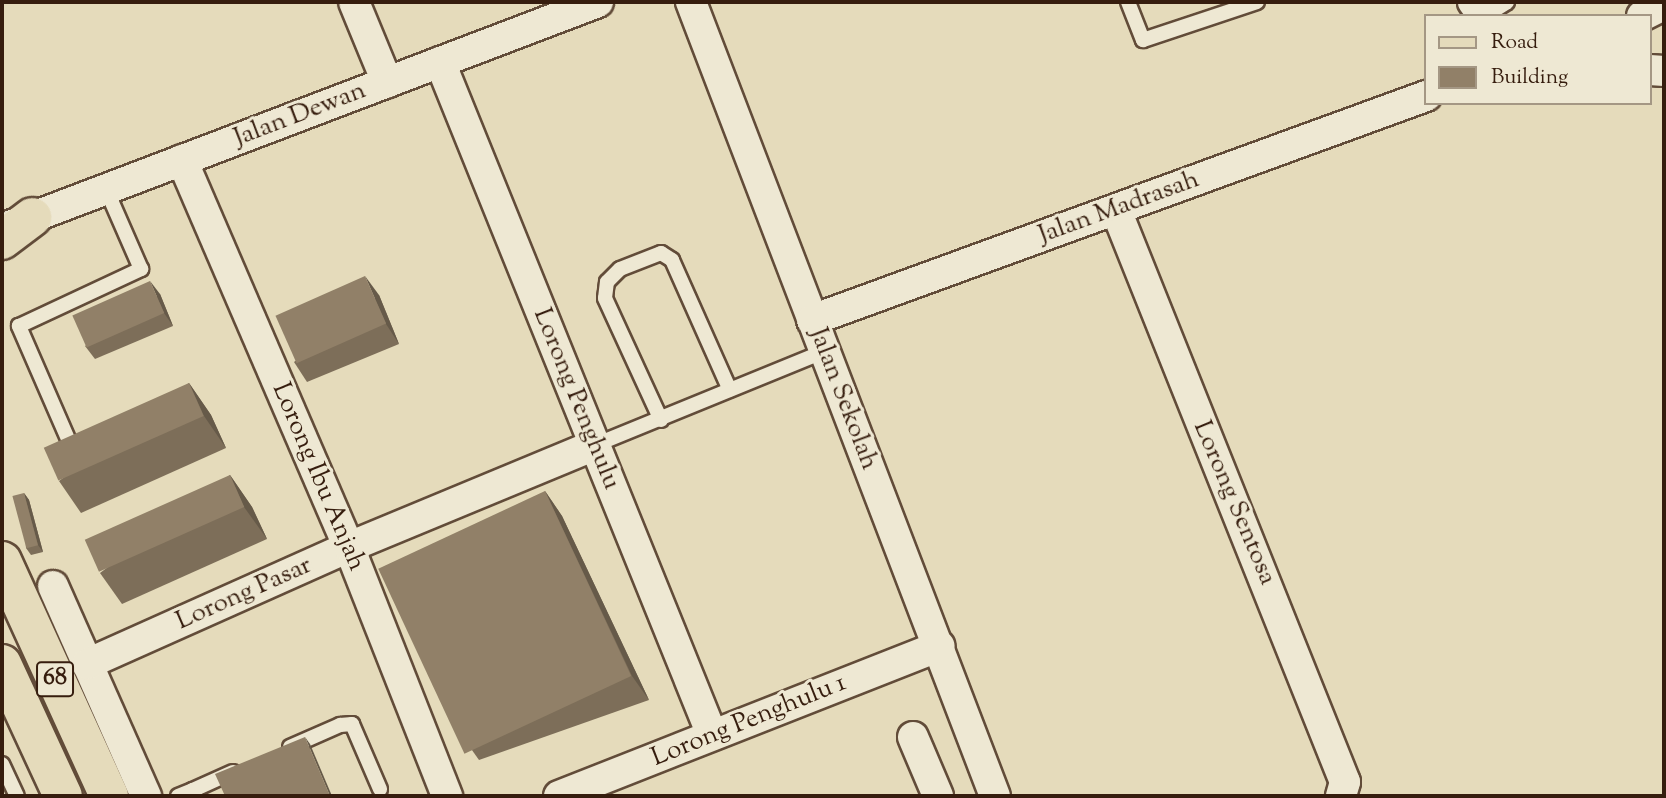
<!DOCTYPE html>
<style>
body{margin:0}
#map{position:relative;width:1666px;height:798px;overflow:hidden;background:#e5dbbb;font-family:"Sorts Mill Goudy",serif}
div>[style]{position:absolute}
.roads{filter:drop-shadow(2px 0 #624c39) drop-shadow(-2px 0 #624c39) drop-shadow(0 2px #624c39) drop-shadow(0 -2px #624c39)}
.lane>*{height:14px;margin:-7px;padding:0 7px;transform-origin:7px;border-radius:7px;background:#eee8d3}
.street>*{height:30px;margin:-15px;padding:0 15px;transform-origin:15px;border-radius:15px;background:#eee8d3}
.primary>*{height:38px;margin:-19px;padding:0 19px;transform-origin:19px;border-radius:19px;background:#e5dbbb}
.wall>*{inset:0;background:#7d6e59}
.shaded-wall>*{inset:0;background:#665a49}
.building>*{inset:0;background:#918068;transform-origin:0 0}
span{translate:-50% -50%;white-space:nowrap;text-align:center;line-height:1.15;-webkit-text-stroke:6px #eee8d3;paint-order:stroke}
.shield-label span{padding:2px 5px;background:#eee8d3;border:2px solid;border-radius:5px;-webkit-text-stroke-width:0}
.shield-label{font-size:24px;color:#361d0e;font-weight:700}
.street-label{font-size:26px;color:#361d0e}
.frame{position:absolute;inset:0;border:4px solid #361d0e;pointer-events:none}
.legend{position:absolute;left:1424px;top:14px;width:228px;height:91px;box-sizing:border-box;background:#eee8d3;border:2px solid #a49784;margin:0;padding:9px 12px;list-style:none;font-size:21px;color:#361d0e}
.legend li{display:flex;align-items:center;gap:14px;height:35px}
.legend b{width:35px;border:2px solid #a49784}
</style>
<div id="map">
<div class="roads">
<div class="lane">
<div style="left:1128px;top:2px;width:41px;rotate:68.5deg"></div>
<div style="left:1143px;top:40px;width:120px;rotate:-18.4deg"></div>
<div style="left:1485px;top:16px;width:26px;rotate:-32deg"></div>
<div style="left:661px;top:420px;width:134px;rotate:-114.7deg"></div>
<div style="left:605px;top:298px;width:16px;rotate:-83deg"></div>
<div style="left:607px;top:282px;width:18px;rotate:-45deg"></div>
<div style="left:620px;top:269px;width:44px;rotate:-21.3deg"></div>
<div style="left:661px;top:253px;width:13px;rotate:32deg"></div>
<div style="left:672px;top:260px;width:142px;rotate:66deg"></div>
<div style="left:595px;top:445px;width:248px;rotate:-22.2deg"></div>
<div style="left:75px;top:455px;width:141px;rotate:-113.5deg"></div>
<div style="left:19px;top:326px;width:135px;rotate:-25deg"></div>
<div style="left:141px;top:269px;width:87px;rotate:-113.6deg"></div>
<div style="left:290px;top:747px;width:55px;rotate:-23.7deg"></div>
<div style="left:340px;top:725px;width:12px;rotate:-5deg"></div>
<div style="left:352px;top:724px;width:71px;rotate:66.7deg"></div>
<div style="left:2px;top:764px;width:35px;rotate:65deg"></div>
<div style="left:193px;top:790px;width:44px;rotate:-24.2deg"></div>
<div style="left:178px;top:796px;width:16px;rotate:-22deg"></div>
<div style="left:193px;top:790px;width:6px;rotate:72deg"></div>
</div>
<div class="street">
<div style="left:354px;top:2px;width:87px;rotate:67.6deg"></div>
<div style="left:691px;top:2px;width:850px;rotate:69.05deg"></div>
<div style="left:1473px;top:2px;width:17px;rotate:54deg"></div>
<div style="left:1642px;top:16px;width:25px;rotate:-27deg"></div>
<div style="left:440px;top:62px;width:726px;rotate:67.99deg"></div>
<div style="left:1650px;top:70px;width:14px;rotate:4deg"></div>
<div style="left:182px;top:160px;width:421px;rotate:66.7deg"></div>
<div style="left:349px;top:547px;width:268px;rotate:68.5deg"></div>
<div style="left:1116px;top:210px;width:616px;rotate:68.18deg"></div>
<div style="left:1345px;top:782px;width:15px;rotate:106deg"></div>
<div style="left:12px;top:225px;width:627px;rotate:-20.83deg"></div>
<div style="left:812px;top:320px;width:654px;rotate:-20.04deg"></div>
<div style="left:53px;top:586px;width:230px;rotate:66.1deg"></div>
<div style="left:87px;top:664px;width:287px;rotate:-24.1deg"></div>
<div style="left:349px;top:547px;width:266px;rotate:-22.5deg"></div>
<div style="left:913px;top:737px;width:64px;rotate:67deg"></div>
<div style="left:559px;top:796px;width:409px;rotate:-21.5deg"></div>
</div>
<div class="primary">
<div style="left:2px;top:240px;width:38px;rotate:-37deg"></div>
<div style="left:2px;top:561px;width:258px;rotate:65.5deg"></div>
<div style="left:2px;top:664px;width:145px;rotate:65.2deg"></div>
</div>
</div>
<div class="wall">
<div style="clip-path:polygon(160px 294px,173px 326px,95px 359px,85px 346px)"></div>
<div style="clip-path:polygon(379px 295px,399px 344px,307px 382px,294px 362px)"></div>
<div style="clip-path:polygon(189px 383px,211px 415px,226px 448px,81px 513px,59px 481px)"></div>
<div style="clip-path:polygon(230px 475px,252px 507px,267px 539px,122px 604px,100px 573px)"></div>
<div style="clip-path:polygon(545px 491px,562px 516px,649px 700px,479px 760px,462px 736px)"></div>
<div style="clip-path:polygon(24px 493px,29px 500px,43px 552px,31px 555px,26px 548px)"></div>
</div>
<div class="shaded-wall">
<div style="clip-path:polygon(365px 276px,379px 295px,399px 344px,386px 324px)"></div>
<div style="clip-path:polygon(150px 281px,160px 294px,173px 326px,164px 313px)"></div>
<div style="clip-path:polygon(189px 383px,211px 415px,226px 448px,204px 416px)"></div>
<div style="clip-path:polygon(230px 475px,252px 507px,267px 539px,244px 507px)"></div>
<div style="clip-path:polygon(545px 491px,562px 516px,649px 700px,632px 676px)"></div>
<div style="clip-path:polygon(24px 493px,29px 500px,43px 552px,38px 545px)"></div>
<div style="clip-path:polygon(305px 737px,310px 744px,332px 796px,330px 796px)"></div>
</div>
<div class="building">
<div style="left:365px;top:276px;width:52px;height:98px;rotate:66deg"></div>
<div style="left:150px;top:281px;width:35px;height:85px;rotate:66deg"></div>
<div style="left:189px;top:383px;width:36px;height:159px;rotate:66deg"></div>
<div style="left:230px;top:475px;width:35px;height:159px;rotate:66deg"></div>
<div style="left:545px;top:491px;width:204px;height:184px;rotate:65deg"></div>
<div style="left:24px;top:493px;width:54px;height:12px;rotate:75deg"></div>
<div style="clip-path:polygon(305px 737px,330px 796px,225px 796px,215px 774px)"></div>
</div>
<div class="shield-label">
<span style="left:55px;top:679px">68</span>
</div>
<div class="street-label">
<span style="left:300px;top:115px;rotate:-21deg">Jalan Dewan</span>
<span style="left:1119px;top:208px;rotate:-20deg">Jalan Madrasah</span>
<span style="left:576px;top:399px;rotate:68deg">Lorong Penghulu</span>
<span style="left:843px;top:399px;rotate:69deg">Jalan Sekolah</span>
<span style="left:318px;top:477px;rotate:67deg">Lorong Ibu Anjah</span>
<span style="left:1234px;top:503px;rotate:67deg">Lorong Sentosa</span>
<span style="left:244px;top:594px;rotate:-24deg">Lorong Pasar</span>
<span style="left:749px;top:721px;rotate:-22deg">Lorong Penghulu 1</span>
</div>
<div class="frame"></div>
<ul class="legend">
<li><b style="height:9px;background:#e5dbbb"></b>Road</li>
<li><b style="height:19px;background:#918068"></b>Building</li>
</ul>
</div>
